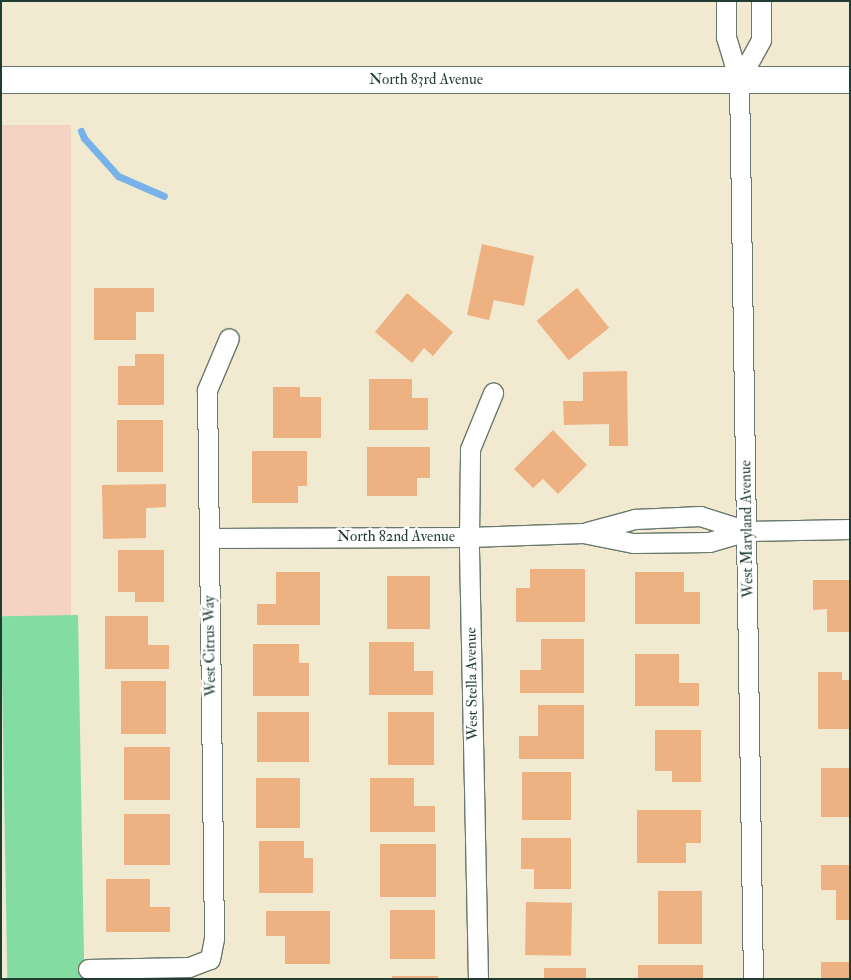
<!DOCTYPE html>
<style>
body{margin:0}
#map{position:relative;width:851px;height:980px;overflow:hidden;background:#f1e9d0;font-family:"IM FELL Double Pica",serif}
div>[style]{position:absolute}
.built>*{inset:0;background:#f5d3c2;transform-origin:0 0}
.green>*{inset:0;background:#83dca1;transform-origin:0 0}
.stream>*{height:7px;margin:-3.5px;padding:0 3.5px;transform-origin:3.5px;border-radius:3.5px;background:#77b3e9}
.building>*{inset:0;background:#edb182;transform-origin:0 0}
.roads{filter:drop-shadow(1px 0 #68796b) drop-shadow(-1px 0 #68796b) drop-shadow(0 1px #68796b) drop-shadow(0 -1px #68796b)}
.minor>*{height:19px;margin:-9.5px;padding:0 9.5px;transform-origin:9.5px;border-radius:9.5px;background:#fff}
.secondary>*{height:26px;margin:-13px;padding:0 13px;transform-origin:13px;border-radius:13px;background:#fff}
span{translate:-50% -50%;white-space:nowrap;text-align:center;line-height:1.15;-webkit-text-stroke:5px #fff;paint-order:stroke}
.street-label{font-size:15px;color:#1f3d34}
.frame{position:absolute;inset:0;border:2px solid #1f3d34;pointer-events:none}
</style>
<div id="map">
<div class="built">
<div style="left:1px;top:125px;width:70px;height:491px"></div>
</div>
<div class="green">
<div style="left:78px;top:615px;width:364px;height:77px;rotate:89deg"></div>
</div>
<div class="stream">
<div style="left:81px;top:131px;width:8px;rotate:67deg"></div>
<div style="left:84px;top:138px;width:51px;rotate:48.2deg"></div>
<div style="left:118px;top:176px;width:50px;rotate:23.5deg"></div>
</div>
<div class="building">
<div style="clip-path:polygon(482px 244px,534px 256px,524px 306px,494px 300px,489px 320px,467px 315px)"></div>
<div style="clip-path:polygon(94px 288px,154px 288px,154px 312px,136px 312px,136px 340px,94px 340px)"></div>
<div style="left:577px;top:288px;width:51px;height:52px;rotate:51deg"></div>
<div style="clip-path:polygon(407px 293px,453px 332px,433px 356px,424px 348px,412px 363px,375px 332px)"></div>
<div style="clip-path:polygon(135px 354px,164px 354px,164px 405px,118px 405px,118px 366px,135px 366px)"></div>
<div style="clip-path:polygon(627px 371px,628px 446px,609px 446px,609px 424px,564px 425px,563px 401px,583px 401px,583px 372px)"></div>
<div style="clip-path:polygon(369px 379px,412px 379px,412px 398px,428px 398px,428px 430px,369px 430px)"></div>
<div style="clip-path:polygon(273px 387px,300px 387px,300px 397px,321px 397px,321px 438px,273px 438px)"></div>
<div style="left:117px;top:420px;width:46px;height:52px"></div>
<div style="clip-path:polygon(553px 430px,587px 465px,558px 494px,543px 479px,533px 488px,514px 469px)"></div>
<div style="clip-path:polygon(367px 447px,430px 447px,430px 478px,417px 478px,417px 496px,367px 496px)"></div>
<div style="clip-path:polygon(252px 451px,307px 451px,307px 486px,298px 486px,298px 503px,252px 503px)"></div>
<div style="clip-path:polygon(166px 484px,166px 507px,146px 508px,146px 538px,103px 539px,102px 485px)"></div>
<div style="clip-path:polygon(118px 550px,164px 550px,164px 602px,135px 602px,135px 592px,118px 592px)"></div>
<div style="clip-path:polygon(530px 569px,585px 569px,585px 622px,516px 622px,516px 588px,530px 588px)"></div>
<div style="clip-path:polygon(276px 572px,320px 572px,320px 625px,257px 625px,257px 604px,276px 604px)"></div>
<div style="clip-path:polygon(635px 572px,684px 572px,684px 592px,700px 592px,700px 624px,635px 624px)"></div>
<div style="left:387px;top:576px;width:43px;height:53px"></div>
<div style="clip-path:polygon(813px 580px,850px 580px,850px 632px,827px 632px,827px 609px,813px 610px)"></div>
<div style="clip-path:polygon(105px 616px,148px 616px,148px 645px,169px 645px,169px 669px,105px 669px)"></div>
<div style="clip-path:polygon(541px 639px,584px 639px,584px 693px,520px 693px,520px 670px,541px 670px)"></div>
<div style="clip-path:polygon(369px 642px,414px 642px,414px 671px,433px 671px,433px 695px,369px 695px)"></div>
<div style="clip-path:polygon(253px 644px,299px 644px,299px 663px,309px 663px,309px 696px,253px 696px)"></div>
<div style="clip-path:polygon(635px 654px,679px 654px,679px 683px,699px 683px,699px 706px,635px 706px)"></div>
<div style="clip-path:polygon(818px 672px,842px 672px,842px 680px,850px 680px,850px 729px,818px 729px)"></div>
<div style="left:121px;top:681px;width:45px;height:53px"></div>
<div style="clip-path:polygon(538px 705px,584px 705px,584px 759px,519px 759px,519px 736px,538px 736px)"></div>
<div style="left:257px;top:712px;width:52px;height:50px"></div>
<div style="left:388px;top:712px;width:46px;height:53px"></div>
<div style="clip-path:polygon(655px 730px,701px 730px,701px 782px,672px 782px,672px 771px,655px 771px)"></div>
<div style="left:124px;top:747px;width:46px;height:53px"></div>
<div style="left:821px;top:768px;width:29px;height:49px"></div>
<div style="left:522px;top:772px;width:49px;height:48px"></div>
<div style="left:256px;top:778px;width:44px;height:50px"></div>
<div style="clip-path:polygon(370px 778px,414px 778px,414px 806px,435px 806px,435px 832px,370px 832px)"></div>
<div style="clip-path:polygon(637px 810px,701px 810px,701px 843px,686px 843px,686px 863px,637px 863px)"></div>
<div style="left:124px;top:814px;width:46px;height:51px"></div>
<div style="clip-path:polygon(521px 838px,571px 838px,571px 889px,534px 889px,534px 869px,521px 869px)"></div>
<div style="clip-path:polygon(259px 841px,304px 841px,304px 858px,313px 858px,313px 893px,259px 893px)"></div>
<div style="left:380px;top:844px;width:56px;height:53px"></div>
<div style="clip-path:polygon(821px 865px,850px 865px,850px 920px,836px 920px,836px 890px,821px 890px)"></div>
<div style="clip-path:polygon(106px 879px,150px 879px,150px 907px,170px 907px,170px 932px,106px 932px)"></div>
<div style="left:658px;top:891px;width:44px;height:53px"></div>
<div style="left:526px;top:902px;width:46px;height:53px;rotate:1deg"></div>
<div style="left:390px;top:910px;width:45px;height:49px"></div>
<div style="clip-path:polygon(266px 911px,330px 911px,330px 964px,285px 964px,285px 936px,266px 936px)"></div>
<div style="left:850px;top:962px;width:17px;height:29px;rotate:90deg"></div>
<div style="left:638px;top:965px;width:65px;height:14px"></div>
<div style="left:544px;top:968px;width:42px;height:11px"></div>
<div style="left:392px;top:976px;width:46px;height:3px"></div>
</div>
<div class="roads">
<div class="minor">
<div style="left:726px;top:1px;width:36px;rotate:90deg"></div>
<div style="left:726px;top:37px;width:45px;rotate:73.2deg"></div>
<div style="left:739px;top:80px;width:899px;rotate:89.11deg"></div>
<div style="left:739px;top:80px;width:46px;rotate:-61.2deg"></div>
<div style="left:761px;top:40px;width:39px;rotate:-90deg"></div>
<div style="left:587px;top:532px;width:50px;rotate:-15.2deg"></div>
<div style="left:635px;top:519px;width:65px;rotate:-2.6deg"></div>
<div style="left:700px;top:516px;width:49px;rotate:17.7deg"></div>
<div style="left:209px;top:538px;width:260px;rotate:-0.2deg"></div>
<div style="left:469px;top:537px;width:114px;rotate:-2deg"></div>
<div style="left:583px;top:533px;width:51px;rotate:11.3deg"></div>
<div style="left:633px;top:543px;width:76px;rotate:-0.8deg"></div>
<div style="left:709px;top:542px;width:40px;rotate:-16deg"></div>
<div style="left:747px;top:531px;width:103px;rotate:-1.1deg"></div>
<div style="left:88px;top:969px;width:101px;rotate:-1.1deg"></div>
<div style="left:189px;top:967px;width:22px;rotate:-21deg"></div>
<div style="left:210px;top:959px;width:21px;rotate:-79deg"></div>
<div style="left:214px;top:938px;width:548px;rotate:-90.73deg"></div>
<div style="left:207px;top:390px;width:56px;rotate:-67.1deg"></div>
<div style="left:478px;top:979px;width:442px;rotate:-91.2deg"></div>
<div style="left:469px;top:537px;width:88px;rotate:-89.3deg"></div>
<div style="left:470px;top:449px;width:61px;rotate:-67.7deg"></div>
</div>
<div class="secondary">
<div style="left:1px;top:80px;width:849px"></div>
</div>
</div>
<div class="street-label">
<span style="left:426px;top:80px">North 83rd Avenue</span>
<span style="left:747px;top:529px;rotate:-91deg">West Maryland Avenue</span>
<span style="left:396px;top:537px">North 82nd Avenue</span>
<span style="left:210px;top:646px;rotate:-91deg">West Citrus Way</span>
<span style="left:472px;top:684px;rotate:-91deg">West Stella Avenue</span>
</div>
<div class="frame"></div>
</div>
